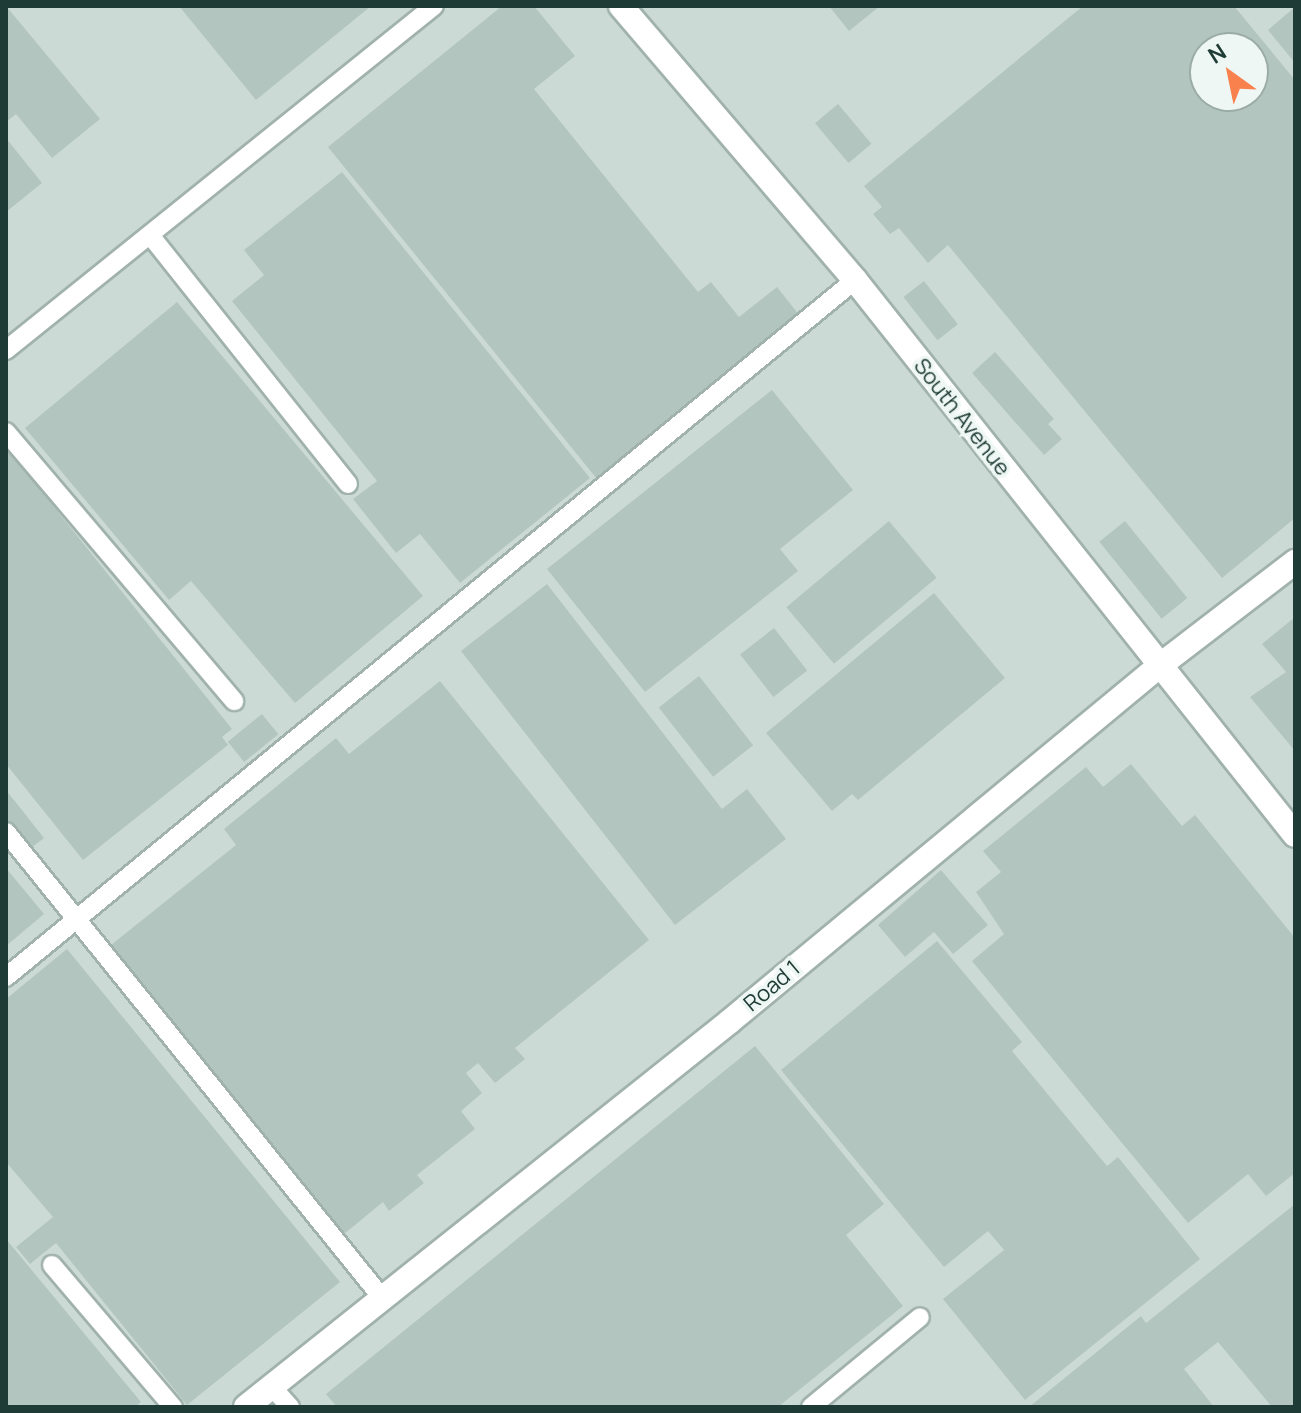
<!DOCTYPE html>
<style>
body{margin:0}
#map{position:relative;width:1301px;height:1413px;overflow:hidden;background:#deeae6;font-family:Manrope,sans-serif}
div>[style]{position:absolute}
.built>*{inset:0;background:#ccdad5}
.building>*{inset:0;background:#b3c5bf;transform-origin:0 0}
.roads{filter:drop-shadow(2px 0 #a1b2ad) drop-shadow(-2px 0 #a1b2ad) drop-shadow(0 2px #a1b2ad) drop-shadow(0 -2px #a1b2ad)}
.lane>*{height:18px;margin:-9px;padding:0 9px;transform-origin:9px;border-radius:9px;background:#fff}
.street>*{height:24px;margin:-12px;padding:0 12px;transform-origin:12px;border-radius:12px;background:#fff}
span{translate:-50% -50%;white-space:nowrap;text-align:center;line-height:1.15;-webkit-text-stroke:7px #eef7f3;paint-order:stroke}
.street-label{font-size:22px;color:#1f3b35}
.frame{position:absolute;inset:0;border:8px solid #1f3b35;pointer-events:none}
.north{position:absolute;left:1189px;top:32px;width:80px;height:80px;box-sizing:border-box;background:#eef7f3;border:2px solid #9baca7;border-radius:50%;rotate:327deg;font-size:22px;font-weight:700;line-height:32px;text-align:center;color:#1f3b35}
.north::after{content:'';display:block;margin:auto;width:28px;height:36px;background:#f9814e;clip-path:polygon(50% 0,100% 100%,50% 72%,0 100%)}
</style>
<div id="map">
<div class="built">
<div style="clip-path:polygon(evenodd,6px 6px,1295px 6px,1295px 1407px,6px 1407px,6px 6px,1205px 48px,1253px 48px,1253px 96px,1205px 96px,1205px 48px)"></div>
</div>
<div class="building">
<div style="clip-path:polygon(6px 6px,100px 119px,52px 158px,16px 114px,6px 122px)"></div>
<div style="clip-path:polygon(179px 6px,371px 6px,256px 100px)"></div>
<div style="clip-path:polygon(502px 6px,534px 6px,575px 56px,534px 89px,698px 292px,711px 282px,739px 317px,777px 287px,800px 316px,597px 479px,328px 147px)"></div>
<div style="clip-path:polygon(829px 6px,880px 6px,849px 31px)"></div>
<div style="clip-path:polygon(evenodd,1083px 6px,1234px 6px,1295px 80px,1295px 518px,1222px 578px,948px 245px,928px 263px,899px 228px,890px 234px,873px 214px,882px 207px,864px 186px,1083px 6px,1205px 48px,1253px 48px,1253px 96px,1205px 96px,1205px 48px)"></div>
<div style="clip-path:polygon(1295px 7px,1295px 63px,1268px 30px)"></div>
<div style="left:838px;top:104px;width:52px;height:30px;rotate:50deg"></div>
<div style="clip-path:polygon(6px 138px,42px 183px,6px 212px)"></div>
<div style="clip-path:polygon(342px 172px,590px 478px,460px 583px,420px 534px,396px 553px,353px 499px,377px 481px,232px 301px,264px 275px,244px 250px)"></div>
<div style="left:924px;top:281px;width:55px;height:26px;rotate:52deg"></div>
<div style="clip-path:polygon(177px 302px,423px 596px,295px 703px,191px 581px,169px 600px,25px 428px)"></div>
<div style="clip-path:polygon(995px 352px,1054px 419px,1048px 424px,1062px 439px,1044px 455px,972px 373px)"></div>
<div style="clip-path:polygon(772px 390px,853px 490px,780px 549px,798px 571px,645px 692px,547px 569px)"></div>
<div style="clip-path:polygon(6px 447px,232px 729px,222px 737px,228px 745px,83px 860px,6px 764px)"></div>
<div style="left:889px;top:521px;width:74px;height:134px;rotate:50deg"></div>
<div style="left:1125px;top:521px;width:99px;height:33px;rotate:51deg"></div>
<div style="clip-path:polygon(547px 584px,722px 809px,747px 789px,786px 839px,675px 925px,461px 651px)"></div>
<div style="clip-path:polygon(934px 593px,1005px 678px,858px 800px,852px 794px,832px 811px,766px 733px)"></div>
<div style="clip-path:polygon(1295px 617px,1295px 751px,1250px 697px,1286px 672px,1262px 644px)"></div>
<div style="left:774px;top:628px;width:54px;height:43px;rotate:52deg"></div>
<div style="left:699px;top:676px;width:88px;height:51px;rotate:52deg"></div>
<div style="clip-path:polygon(440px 681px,649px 940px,515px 1048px,525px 1059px,495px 1083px,478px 1063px,466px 1073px,482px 1093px,461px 1111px,475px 1129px,417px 1175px,424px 1183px,389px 1211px,383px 1202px,344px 1234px,111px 945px,236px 845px,224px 829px,336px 738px,349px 754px)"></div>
<div style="left:262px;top:714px;width:26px;height:44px;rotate:51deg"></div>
<div style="clip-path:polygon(1131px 764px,1182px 826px,1195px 815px,1295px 938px,1295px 1173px,1266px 1196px,1248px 1174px,1188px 1223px,972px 961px,1004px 934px,976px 892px,1001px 872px,983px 851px,1086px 767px,1103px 787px)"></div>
<div style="clip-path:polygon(6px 790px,44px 838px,27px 851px,6px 825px)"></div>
<div style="clip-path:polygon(6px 868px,44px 914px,6px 946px)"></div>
<div style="clip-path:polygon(941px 870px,988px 925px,953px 954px,934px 932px,905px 957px,878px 925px)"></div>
<div style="clip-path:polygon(937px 941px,1022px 1042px,1012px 1051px,1107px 1166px,1118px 1157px,1200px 1259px,1025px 1400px,943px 1299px,1004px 1250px,988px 1231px,944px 1267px,781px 1070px)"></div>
<div style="clip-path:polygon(67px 949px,340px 1282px,187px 1405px,56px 1243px,30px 1264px,16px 1247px,53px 1217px,6px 1162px,6px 999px)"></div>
<div style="clip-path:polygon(755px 1046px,884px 1204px,846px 1235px,903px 1306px,778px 1407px,337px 1407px,326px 1394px)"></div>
<div style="clip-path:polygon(1295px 1204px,1295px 1407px,1272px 1407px,1218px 1342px,1184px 1369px,1214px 1407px,1029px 1407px,1141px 1316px,1146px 1323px)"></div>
<div style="clip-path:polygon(6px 1239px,141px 1402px,135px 1407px,6px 1407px)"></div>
</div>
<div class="roads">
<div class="lane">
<div style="left:150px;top:235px;width:318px;rotate:51.5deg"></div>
<div style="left:6px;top:350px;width:549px;rotate:-38.79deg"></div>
<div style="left:6px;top:432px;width:353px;rotate:49.7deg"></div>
<div style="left:6px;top:832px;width:600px;rotate:51.09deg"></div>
<div style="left:6px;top:977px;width:1098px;rotate:-39.38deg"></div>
<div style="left:52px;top:1265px;width:187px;rotate:49.6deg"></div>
<div style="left:272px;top:1387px;width:27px;rotate:48deg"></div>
<div style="left:811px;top:1407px;width:141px;rotate:-39.5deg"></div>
</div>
<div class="street">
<div style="left:621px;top:6px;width:360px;rotate:49.5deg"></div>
<div style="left:855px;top:280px;width:708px;rotate:51.59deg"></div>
<div style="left:246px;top:1407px;width:618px;rotate:-38.56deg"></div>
<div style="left:729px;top:1022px;width:557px;rotate:-39.61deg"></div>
<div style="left:1158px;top:667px;width:173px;rotate:-37.5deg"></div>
</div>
</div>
<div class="street-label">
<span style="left:962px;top:417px;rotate:52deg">South Avenue</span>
<span style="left:772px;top:986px;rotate:-40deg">Road 1</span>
</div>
<div class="frame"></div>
<div class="north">N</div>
</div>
